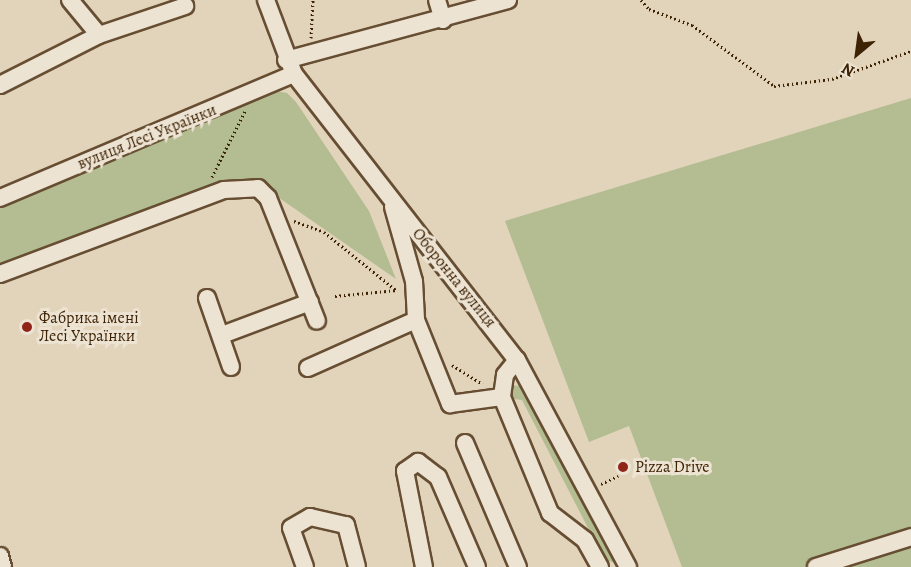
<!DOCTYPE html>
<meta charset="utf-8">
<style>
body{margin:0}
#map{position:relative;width:911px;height:567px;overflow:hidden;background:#e2d4bb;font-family:Alegreya,serif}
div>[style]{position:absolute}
.green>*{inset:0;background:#b3bd91}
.path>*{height:3px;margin-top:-1.5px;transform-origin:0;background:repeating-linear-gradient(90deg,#3e2204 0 1.5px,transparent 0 4.5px)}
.roads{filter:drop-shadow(2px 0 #674e32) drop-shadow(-2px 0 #674e32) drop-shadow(0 2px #674e32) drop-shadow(0 -2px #674e32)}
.minor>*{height:16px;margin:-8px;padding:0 8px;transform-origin:8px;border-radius:8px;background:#ece3d3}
.dots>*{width:16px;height:16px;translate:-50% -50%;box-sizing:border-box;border:3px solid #ece3d3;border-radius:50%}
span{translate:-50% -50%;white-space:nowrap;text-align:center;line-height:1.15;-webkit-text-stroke:6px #ece3d3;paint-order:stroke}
.street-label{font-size:16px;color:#3e2204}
.poi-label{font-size:16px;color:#3e2204}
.left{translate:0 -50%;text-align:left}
.north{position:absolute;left:827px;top:24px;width:60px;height:60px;-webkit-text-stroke:4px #ece3d3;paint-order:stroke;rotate:209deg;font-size:16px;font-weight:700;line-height:24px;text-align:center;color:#3e2204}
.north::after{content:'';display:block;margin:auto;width:21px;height:27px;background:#3e2204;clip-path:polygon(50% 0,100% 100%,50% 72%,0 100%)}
</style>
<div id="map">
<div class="green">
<div style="clip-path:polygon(271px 90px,287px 93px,296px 102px,369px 211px,396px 279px,262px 186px,0 268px,0 203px)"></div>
<div style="clip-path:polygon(911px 98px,911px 567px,682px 567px,629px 426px,589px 442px,505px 221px)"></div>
<div style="clip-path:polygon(510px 385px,521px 386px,617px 564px,604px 559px,522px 400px,506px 398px)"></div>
</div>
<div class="path">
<div style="left:641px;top:0;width:12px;rotate:48deg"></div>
<div style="left:649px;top:9px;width:46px;rotate:20.4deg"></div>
<div style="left:692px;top:25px;width:102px;rotate:36.6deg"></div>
<div style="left:774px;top:86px;width:58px;rotate:-6.9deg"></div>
<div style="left:832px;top:79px;width:84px;rotate:-19.5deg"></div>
<div style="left:311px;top:38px;width:38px;rotate:-87deg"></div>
<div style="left:212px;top:177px;width:74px;rotate:-63.4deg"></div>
<div style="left:294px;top:221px;width:32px;rotate:20deg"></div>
<div style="left:324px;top:232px;width:92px;rotate:38.9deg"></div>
<div style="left:335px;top:296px;width:62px;rotate:-5.5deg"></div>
<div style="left:452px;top:365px;width:36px;rotate:32deg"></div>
<div style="left:601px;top:484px;width:19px;rotate:-25deg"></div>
</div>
<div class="roads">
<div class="minor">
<div style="left:70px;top:0;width:45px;rotate:50.4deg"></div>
<div style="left:266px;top:0;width:79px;rotate:69.3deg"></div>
<div style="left:294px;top:74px;width:363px;rotate:52.1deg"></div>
<div style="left:517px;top:360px;width:235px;rotate:61.8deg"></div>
<div style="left:437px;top:0;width:21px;rotate:73deg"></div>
<div style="left:286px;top:60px;width:230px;rotate:-15.1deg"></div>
<div style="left:0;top:85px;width:111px;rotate:-26.8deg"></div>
<div style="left:99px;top:35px;width:91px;rotate:-18.6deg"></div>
<div style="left:0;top:198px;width:319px;rotate:-22.9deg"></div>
<div style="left:393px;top:207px;width:77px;rotate:74.2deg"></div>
<div style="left:414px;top:281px;width:39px;rotate:87deg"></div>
<div style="left:416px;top:320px;width:91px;rotate:68deg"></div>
<div style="left:450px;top:404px;width:52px;rotate:-7.7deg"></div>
<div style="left:0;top:274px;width:239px;rotate:-20.6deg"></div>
<div style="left:224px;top:190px;width:34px;rotate:-3deg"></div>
<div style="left:258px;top:188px;width:14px;rotate:45deg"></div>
<div style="left:268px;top:198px;width:132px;rotate:68.3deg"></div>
<div style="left:207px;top:298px;width:73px;rotate:70.8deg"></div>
<div style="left:222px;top:335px;width:94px;rotate:-20.6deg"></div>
<div style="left:517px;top:360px;width:19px;rotate:129deg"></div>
<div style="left:505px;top:375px;width:22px;rotate:98deg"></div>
<div style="left:502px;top:397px;width:126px;rotate:67.5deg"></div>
<div style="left:550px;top:513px;width:44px;rotate:37.6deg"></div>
<div style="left:585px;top:540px;width:31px;rotate:61deg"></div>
<div style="left:308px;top:368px;width:118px;rotate:-24deg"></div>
<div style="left:465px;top:443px;width:135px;rotate:66.9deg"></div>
<div style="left:0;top:556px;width:11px;rotate:75deg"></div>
<div style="left:305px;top:567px;width:41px;rotate:-109.7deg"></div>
<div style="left:291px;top:528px;width:22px;rotate:-30deg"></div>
<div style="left:310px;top:517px;width:37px;rotate:13deg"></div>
<div style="left:346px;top:525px;width:43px;rotate:75.3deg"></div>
<div style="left:424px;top:567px;width:98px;rotate:-101.2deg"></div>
<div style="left:405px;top:471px;width:16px;rotate:-35deg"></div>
<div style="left:418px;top:462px;width:25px;rotate:37deg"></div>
<div style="left:438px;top:477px;width:98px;rotate:66.6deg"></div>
<div style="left:816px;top:567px;width:100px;rotate:-17.5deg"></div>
</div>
</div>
<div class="dots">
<div style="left:27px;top:327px;background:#8f2418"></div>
<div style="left:623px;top:467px;background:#8f2418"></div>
</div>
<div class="street-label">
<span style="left:147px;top:137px;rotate:-22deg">вулиця Лесі Українки</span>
<span style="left:454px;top:278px;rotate:51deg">Оборонна вулиця</span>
</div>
<div class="poi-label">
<span class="left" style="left:39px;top:327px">Фабрика імені<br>Лесі Українки</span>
<span class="left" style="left:635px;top:467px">Pizza Drive</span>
</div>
<div class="north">N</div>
</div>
